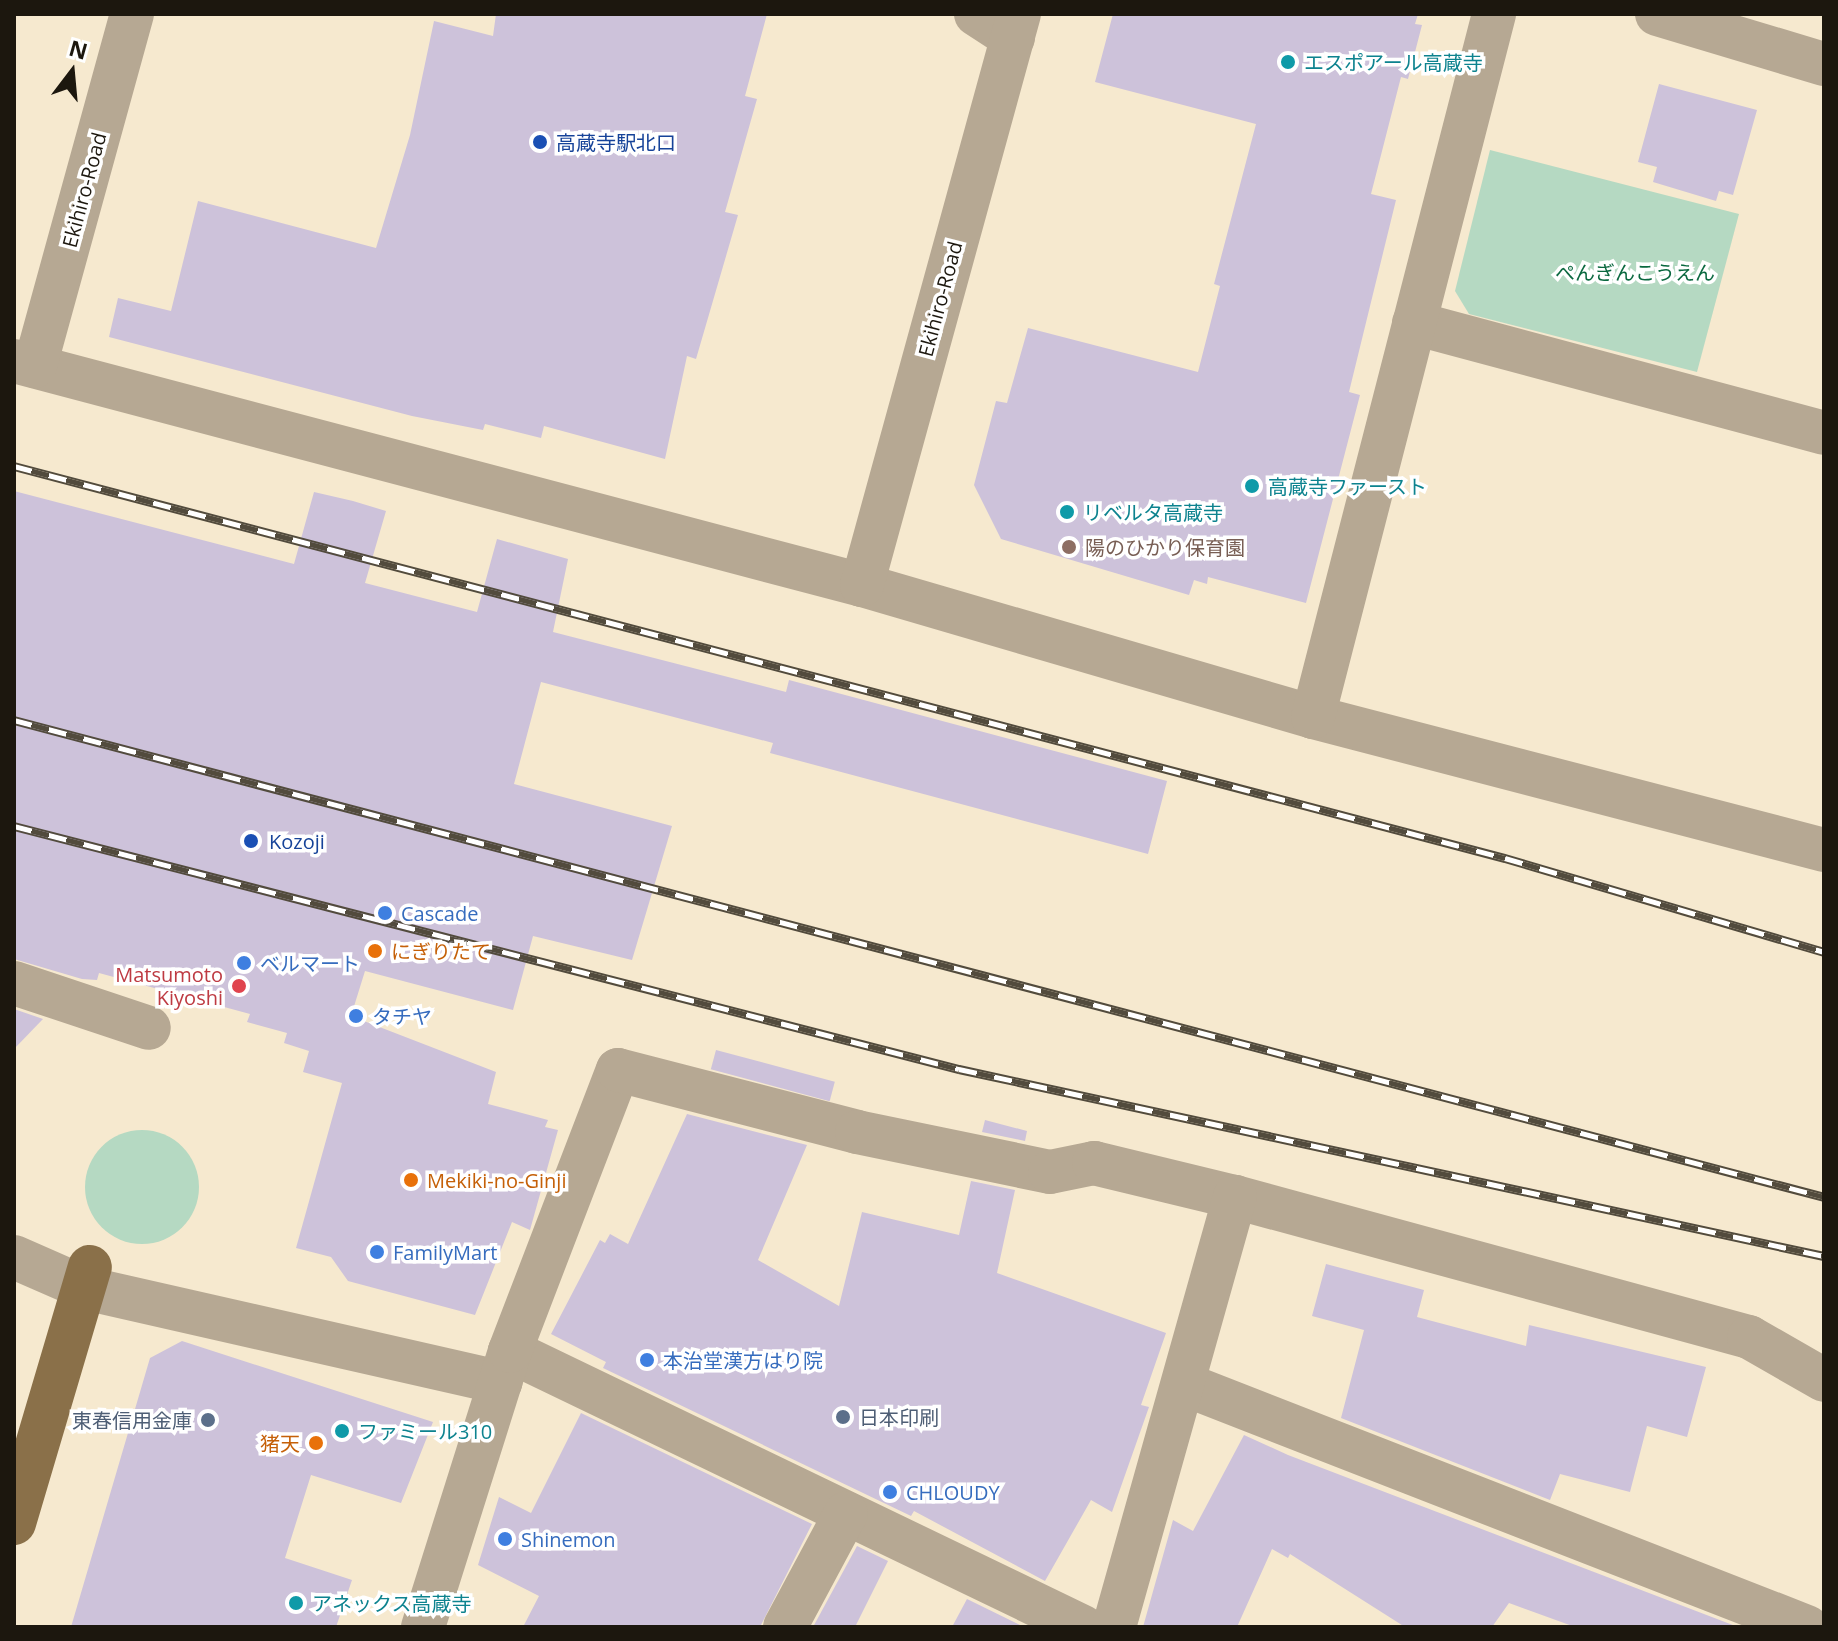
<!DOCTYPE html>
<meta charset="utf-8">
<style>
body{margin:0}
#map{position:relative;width:1838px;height:1641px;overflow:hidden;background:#f6e9cf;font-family:"Open Sans","Noto Sans JP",sans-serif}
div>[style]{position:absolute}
.green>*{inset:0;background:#b5d9c2}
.round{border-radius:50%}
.building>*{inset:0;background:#cdc2da;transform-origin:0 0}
.minor>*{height:44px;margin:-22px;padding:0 22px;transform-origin:22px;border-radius:22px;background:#b6a893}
.major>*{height:44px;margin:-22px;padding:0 22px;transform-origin:22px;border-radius:22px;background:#8a7049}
.rail>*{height:9px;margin-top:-4.5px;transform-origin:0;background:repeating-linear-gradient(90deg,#fff 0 18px,#524b3d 0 36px);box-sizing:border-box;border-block:2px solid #524b3d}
.dots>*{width:22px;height:22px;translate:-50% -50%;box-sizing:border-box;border:4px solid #fff;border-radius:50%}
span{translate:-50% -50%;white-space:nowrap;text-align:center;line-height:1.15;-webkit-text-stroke:7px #fff;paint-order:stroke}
.culture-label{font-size:20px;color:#0d838f}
.left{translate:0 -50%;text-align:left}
.transit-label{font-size:20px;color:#164399}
.street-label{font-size:20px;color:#1c170e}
.park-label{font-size:20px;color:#0a683f}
.education-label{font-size:20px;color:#785e54}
.shop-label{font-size:20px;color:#366cbe}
.food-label{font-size:20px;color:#c56008}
.right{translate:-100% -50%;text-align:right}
.health-label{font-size:20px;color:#be3a42}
.service-label{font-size:20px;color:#4e5e75}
.frame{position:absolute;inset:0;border:16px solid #1c170e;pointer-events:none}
.north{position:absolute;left:32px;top:32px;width:80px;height:80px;-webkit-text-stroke:6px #fff;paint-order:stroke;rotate:16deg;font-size:22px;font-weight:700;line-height:32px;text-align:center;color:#1c170e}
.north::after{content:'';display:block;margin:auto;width:28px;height:36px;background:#1c170e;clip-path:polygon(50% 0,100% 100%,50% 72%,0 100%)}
</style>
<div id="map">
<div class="green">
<div style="clip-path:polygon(1490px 150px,1739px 214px,1697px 372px,1469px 314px,1455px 291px)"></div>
<div class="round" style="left:85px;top:1130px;width:114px;height:114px"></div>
</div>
<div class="building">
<div style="clip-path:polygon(496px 14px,767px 14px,745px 96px,757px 99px,725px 212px,738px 215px,696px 359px,687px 356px,665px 459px,544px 426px,541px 438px,485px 424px,483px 430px,412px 416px,109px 337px,118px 298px,171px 311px,198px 201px,376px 248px,410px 135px,434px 21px,493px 36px)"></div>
<div style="clip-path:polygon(1113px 14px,1418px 14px,1415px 24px,1422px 25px,1408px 79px,1401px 77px,1371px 194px,1396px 200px,1349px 392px,1360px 395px,1306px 603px,1208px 577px,1207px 584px,1194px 580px,1189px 595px,1001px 539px,974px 485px,996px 401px,1007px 403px,1028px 328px,1198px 372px,1220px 286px,1214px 284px,1256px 124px,1095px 82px)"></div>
<div style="clip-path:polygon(1659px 84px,1757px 110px,1733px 195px,1719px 191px,1716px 201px,1653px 182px,1657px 167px,1638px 162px)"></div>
<div style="clip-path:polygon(14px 491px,294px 564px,314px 492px,353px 501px,386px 511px,365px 583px,477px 612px,497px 539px,568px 559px,553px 632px,786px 692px,789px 680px,1167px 781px,1148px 854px,770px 753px,773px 743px,541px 682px,514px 784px,672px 826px,632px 960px,533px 936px,513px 1010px,365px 971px,351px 1016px,496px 1072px,488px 1104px,548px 1120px,545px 1127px,558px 1130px,530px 1230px,512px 1222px,475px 1315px,348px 1281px,331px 1257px,296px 1248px,342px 1083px,303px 1072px,309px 1051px,284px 1043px,287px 1033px,247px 1022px,250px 1014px,99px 973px,97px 980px,82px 979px,14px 959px)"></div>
<div style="clip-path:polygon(14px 1009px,43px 1019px,14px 1049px)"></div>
<div style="left:716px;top:1050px;width:123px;height:20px;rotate:15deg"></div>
<div style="clip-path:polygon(687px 1114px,807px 1145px,758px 1260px,839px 1306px,862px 1212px,959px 1235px,971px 1181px,1015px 1190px,997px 1273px,1166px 1333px,1141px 1405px,1149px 1407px,1112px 1512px,1091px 1500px,1045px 1581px,914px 1511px,911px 1516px,603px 1368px,606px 1362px,551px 1334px,600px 1240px,605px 1243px,610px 1234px,628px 1244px)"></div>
<div style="clip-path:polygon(985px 1120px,1027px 1131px,1025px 1141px,982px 1132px)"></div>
<div style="clip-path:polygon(1326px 1264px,1424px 1290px,1417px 1317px,1526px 1346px,1529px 1325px,1706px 1367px,1687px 1437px,1647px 1426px,1630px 1492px,1560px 1474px,1550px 1500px,1341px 1418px,1364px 1330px,1312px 1316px)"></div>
<div style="clip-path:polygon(182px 1341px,433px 1422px,401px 1503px,311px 1475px,285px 1558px,352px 1580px,336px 1627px,71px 1627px,150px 1358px)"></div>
<div style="clip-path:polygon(581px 1413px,812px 1524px,760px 1627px,523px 1627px,539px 1596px,478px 1565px,499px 1497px,531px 1513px)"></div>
<div style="clip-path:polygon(1244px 1435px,1288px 1455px,1738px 1627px,1575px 1627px,1509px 1603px,1492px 1627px,1405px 1627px,1290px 1554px,1288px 1558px,1272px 1549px,1237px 1627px,1143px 1627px,1173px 1520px,1193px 1531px)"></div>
<div style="clip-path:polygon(857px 1546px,888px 1561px,855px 1627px,813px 1627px)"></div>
<div style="clip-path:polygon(967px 1599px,1020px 1625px,952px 1627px)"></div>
</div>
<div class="minor">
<div style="left:976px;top:14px;width:44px;rotate:33deg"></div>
<div style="left:1657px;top:14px;width:174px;rotate:16.7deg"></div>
<div style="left:1414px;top:323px;width:424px;rotate:15deg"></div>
<div style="left:14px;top:361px;width:877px;rotate:14.8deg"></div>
<div style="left:862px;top:585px;width:470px;rotate:16.3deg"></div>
<div style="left:1313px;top:717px;width:528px;rotate:14.59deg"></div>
<div style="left:35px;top:366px;width:365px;rotate:-74.6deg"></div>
<div style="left:862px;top:585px;width:592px;rotate:-74.63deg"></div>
<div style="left:1313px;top:717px;width:726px;rotate:-75.56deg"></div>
<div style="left:14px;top:983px;width:142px;rotate:18.4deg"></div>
<div style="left:14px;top:1257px;width:77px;rotate:23.6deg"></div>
<div style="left:85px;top:1288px;width:426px;rotate:12.8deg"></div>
<div style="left:510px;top:1351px;width:636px;rotate:25.72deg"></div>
<div style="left:1184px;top:1384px;width:669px;rotate:21.31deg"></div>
<div style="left:423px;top:1627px;width:289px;rotate:-72.5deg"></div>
<div style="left:510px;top:1351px;width:301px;rotate:-69deg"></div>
<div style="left:618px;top:1070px;width:247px;rotate:14.5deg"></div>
<div style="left:857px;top:1132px;width:197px;rotate:11.7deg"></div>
<div style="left:1050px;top:1172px;width:45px;rotate:-11.6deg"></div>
<div style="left:1094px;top:1163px;width:145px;rotate:13.6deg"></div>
<div style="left:1235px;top:1197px;width:533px;rotate:15.24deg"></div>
<div style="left:1749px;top:1337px;width:86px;rotate:29.8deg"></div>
<div style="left:785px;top:1627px;width:129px;rotate:-61.8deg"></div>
<div style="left:1114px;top:1627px;width:447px;rotate:-74.3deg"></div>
</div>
<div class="major">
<div style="left:14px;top:1523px;width:267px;rotate:-73.5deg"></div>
</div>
<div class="rail">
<div style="left:14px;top:466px;width:1542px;rotate:14.73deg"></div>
<div style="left:1505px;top:858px;width:333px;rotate:16.4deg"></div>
<div style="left:14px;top:720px;width:1872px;rotate:14.76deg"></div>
<div style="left:14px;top:826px;width:976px;rotate:14.42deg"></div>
<div style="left:959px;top:1069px;width:885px;rotate:12.2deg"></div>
</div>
<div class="dots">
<div style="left:1288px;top:62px;background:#0f9aa8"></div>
<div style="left:540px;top:142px;background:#1a4fb4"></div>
<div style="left:1252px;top:486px;background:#0f9aa8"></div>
<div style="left:1067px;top:512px;background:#0f9aa8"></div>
<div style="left:1069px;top:547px;background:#8d6e63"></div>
<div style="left:251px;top:841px;background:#1a4fb4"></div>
<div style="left:385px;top:913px;background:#3f7fe0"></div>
<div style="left:375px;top:951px;background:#e8710a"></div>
<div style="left:244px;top:963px;background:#3f7fe0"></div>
<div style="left:239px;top:986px;background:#e0444e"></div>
<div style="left:356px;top:1016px;background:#3f7fe0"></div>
<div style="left:411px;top:1180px;background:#e8710a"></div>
<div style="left:377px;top:1252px;background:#3f7fe0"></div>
<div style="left:647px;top:1360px;background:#3f7fe0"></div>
<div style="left:843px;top:1417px;background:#5c6f8a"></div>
<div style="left:208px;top:1420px;background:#5c6f8a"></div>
<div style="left:342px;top:1431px;background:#0f9aa8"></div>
<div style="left:316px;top:1443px;background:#e8710a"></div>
<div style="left:890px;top:1492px;background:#3f7fe0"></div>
<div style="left:505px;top:1539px;background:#3f7fe0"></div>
<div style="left:296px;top:1603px;background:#0f9aa8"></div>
</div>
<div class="culture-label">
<span class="left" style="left:1304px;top:62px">エスポアール高蔵寺</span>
<span class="left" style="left:1268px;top:486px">高蔵寺ファースト</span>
<span class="left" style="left:1083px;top:512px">リベルタ高蔵寺</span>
<span class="left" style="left:358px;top:1431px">ファミール310</span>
<span class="left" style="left:312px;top:1603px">アネックス高蔵寺</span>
</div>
<div class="transit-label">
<span class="left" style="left:556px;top:142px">高蔵寺駅北口</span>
<span class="left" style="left:269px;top:841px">Kozoji</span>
</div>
<div class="street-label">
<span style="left:84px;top:190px;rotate:-75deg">Ekihiro-Road</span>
<span style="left:940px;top:299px;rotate:-75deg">Ekihiro-Road</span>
</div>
<div class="park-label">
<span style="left:1635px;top:272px">ぺんぎんこうえん</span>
</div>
<div class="education-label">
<span class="left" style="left:1085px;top:547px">陽のひかり保育園</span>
</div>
<div class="shop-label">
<span class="left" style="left:401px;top:913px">Cascade</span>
<span class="left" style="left:260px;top:963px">ベルマート</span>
<span class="left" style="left:372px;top:1016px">タチヤ</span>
<span class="left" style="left:393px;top:1252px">FamilyMart</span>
<span class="left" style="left:663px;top:1360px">本治堂漢方はり院</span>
<span class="left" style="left:906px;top:1492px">CHLOUDY</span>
<span class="left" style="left:521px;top:1539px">Shinemon</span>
</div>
<div class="food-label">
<span class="left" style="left:391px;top:951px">にぎりたて</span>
<span class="left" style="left:427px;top:1180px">Mekiki-no-Ginji</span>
<span class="right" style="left:300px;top:1443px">猪天</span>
</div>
<div class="health-label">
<span class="right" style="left:223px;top:986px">Matsumoto<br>Kiyoshi</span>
</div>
<div class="service-label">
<span class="left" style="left:859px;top:1417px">日本印刷</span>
<span class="right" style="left:192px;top:1420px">東春信用金庫</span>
</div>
<div class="frame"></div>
<div class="north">N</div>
</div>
